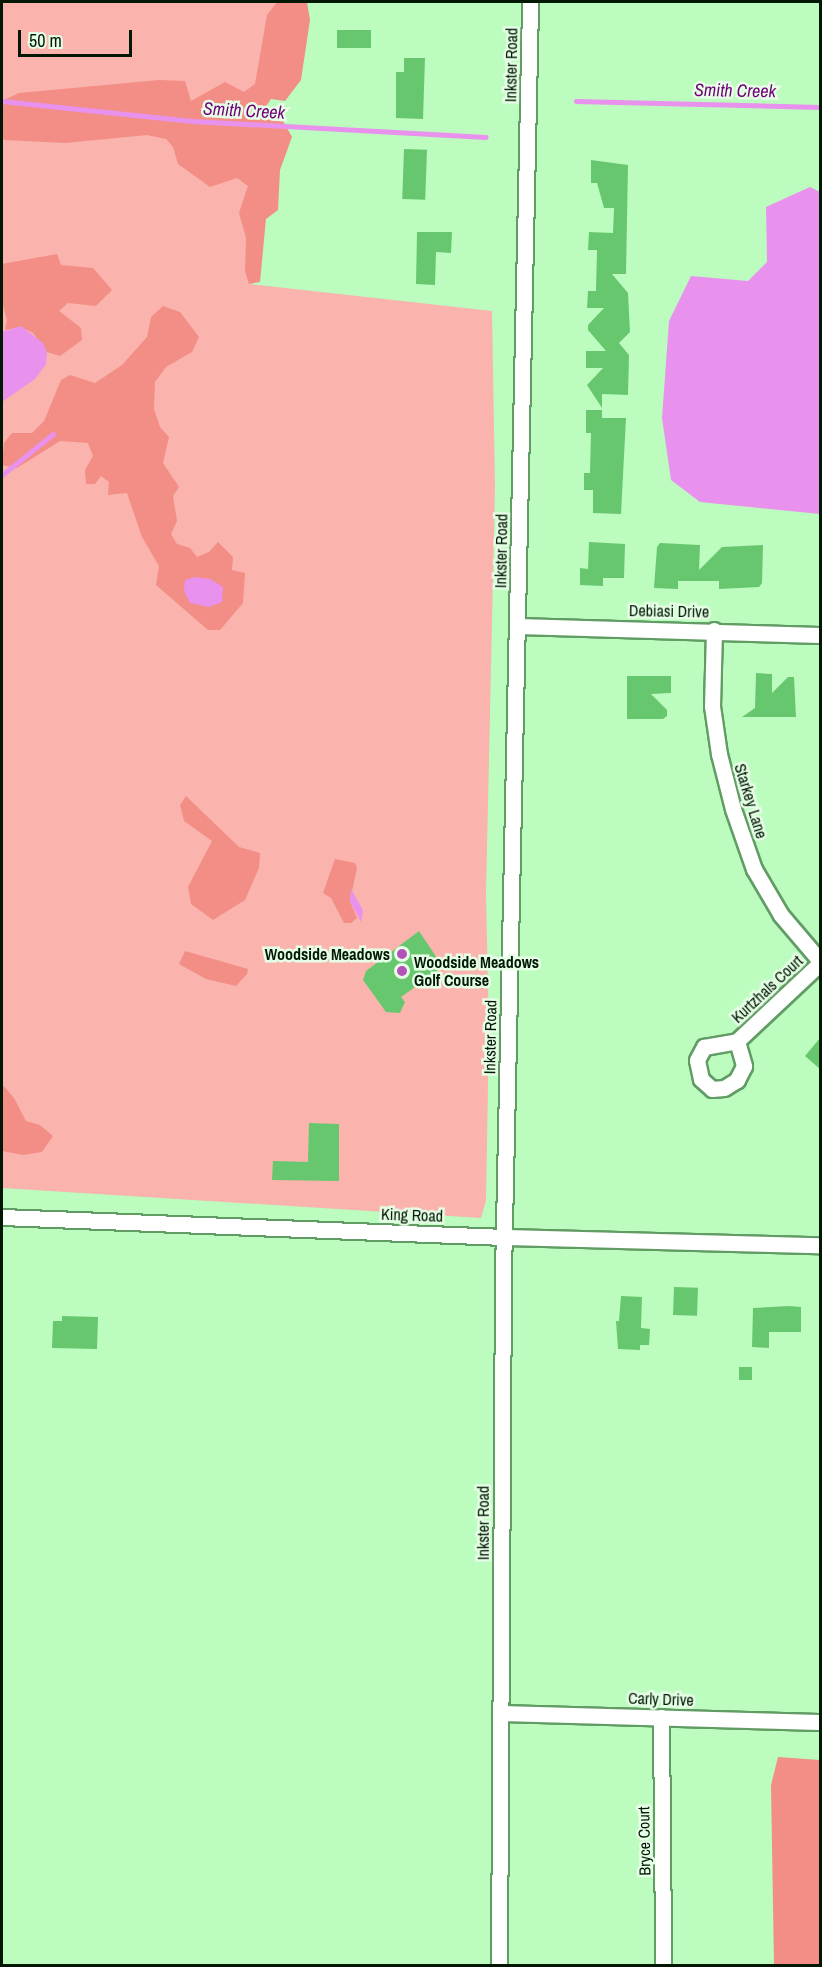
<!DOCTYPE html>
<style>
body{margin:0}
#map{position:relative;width:822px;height:1967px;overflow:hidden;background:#bdfcbf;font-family:"Archivo Narrow",sans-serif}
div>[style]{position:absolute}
.green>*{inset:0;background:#fab3ad}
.forest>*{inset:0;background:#f28e86}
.water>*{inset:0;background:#e892ed}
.stream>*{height:4.5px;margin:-2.25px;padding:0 2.25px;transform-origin:2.25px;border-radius:2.25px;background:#e892ed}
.building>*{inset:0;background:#67c76e;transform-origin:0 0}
.roads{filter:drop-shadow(2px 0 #619c64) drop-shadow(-2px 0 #619c64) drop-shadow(0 2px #619c64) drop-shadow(0 -2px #619c64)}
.minor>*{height:15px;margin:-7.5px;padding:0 7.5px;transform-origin:7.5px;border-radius:7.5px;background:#fff}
.dots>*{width:16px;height:16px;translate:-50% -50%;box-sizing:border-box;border:3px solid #e6fee6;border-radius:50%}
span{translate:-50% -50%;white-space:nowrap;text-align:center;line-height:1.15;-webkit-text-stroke:5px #e6fee6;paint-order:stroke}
.street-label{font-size:16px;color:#021804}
.poi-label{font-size:16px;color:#021804;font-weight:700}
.right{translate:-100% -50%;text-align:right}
.left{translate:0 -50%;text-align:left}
.water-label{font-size:18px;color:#72007a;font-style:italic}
.frame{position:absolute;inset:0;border:3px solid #021804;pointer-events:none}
.scale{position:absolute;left:18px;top:30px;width:114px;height:27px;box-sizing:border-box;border:3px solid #021804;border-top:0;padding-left:8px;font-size:18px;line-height:21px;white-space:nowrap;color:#021804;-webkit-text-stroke:4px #e6fee6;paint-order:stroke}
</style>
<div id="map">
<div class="green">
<div style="clip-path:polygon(2px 2px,277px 2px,249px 284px,492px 311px,495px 487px,486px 894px,489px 1028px,486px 1201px,481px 1218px,2px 1188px)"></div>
</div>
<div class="forest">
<div style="clip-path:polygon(277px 2px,307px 2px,310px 20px,301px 80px,285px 101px,271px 99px,267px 105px,271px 118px,283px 121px,292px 137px,280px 170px,278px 210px,266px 219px,260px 282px,249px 284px,245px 271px,246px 238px,239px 213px,248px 186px,237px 178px,210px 187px,178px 164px,173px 147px,166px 139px,147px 135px,65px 143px,4px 140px,2px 136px,2px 101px,19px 93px,159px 80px,185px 81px,191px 101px,225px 82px,244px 92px,255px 84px,267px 15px)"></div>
<div style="clip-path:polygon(57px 254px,61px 265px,93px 268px,112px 290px,96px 306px,68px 303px,59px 311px,81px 328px,82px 340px,60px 356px,47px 352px,33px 333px,21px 327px,5px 330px,7px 320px,2px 302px,2px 264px)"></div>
<div style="clip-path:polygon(163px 306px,180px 312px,199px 337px,192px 352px,166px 367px,155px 382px,154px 409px,160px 427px,169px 437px,163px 463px,179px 487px,173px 496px,177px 521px,171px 534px,177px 544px,190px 548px,197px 557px,209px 552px,218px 542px,233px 557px,232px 570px,245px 573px,243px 603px,220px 630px,208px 630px,156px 585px,159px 566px,142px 537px,127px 493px,108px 495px,109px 482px,101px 476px,95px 484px,86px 484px,85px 470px,93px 456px,88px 443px,60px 441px,17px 468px,2px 465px,4px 443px,12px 433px,32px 433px,44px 421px,61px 380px,70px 375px,95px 383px,122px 365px,147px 337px,151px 317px)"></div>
<div style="clip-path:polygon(186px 796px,239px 847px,260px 853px,259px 868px,245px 900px,213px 920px,191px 904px,188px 887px,212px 841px,184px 821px,180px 805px)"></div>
<div style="clip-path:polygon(335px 859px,355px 863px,357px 868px,350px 901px,357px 918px,351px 923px,344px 923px,331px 898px,323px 893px)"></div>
<div style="clip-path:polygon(185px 951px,248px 969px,247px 974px,236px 986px,206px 979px,179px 964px)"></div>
<div style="clip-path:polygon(2px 1084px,14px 1098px,26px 1121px,40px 1125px,53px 1136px,42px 1152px,23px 1155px,2px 1151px)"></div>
<div style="clip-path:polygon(778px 1757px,820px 1760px,820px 1965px,774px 1965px,771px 1785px)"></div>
</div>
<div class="water">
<div style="clip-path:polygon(810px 187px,820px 192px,820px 514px,700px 502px,671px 480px,662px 418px,669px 321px,691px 276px,748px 281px,767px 262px,766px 207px)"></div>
<div style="clip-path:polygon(21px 326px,43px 343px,47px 352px,46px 364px,35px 379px,2px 402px,2px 332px)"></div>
<div style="clip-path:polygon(195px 577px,210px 579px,223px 587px,222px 602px,209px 607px,190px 603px,184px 591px,185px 580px)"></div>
<div style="clip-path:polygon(351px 889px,363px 910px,361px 922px,350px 901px)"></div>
</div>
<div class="stream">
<div style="left:2px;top:101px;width:191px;rotate:6deg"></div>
<div style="left:192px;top:121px;width:294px;rotate:3.1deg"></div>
<div style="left:576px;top:101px;width:244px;rotate:1.4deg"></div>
<div style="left:2px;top:475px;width:65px;rotate:-38.8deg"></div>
</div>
<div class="building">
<div style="left:337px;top:30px;width:34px;height:18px"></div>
<div style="clip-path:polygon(404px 58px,425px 58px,423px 119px,396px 118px,396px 72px,404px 72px)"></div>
<div style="left:404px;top:149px;width:23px;height:50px;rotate:2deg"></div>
<div style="clip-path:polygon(591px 160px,628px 165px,626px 274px,612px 274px,628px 293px,630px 332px,619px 343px,629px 355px,628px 395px,602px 394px,602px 408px,587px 385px,603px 368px,586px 368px,586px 351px,606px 351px,588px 330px,588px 325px,604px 308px,587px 308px,588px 291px,596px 291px,597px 250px,588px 250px,589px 232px,613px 233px,614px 208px,604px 208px,597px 183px,591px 183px)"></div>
<div style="clip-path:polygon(417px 232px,452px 232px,451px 253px,436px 252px,435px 285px,416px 284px)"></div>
<div style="clip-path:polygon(586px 410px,602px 410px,602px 418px,626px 418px,621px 514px,593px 513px,593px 490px,584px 490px,584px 473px,590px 473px,591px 433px,586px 433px)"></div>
<div style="clip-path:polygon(589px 542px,625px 544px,624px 578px,603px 578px,603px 586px,580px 585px,580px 568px,588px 569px)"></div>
<div style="clip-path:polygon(660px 543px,700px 545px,699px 570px,722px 547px,763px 545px,762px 583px,759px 587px,719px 589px,719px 581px,678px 581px,678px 589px,654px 588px,657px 547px)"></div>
<div style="clip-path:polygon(756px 673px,772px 674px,772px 693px,788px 677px,794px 677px,796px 717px,742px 717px,755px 708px)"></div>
<div style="clip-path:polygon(627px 676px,671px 676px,671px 693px,651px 694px,667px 710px,667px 716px,663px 719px,627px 719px)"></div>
<div style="clip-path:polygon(419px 931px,443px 967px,401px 997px,405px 1002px,400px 1013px,386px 1012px,363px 980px,366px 971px)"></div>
<div style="clip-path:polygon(820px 1038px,820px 1069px,805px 1056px)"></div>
<div style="clip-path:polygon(309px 1123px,339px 1124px,339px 1181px,272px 1180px,273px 1161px,308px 1162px)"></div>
<div style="left:674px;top:1287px;width:24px;height:28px;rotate:2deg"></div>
<div style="clip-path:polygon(621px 1296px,642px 1297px,641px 1328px,650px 1329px,649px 1345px,640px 1345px,640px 1350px,618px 1349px,616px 1321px,619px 1321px)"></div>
<div style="clip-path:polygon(789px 1306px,801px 1307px,801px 1332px,769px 1332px,769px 1348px,752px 1347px,753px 1308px)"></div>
<div style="clip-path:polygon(62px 1316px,98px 1317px,97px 1349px,52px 1348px,53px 1321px,62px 1321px)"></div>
<div style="left:739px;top:1367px;width:13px;height:13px"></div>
</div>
<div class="roads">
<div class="minor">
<div style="left:517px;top:626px;width:303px;rotate:1.7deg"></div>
<div style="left:714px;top:630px;width:76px;rotate:91.5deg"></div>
<div style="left:712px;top:706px;width:49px;rotate:81.7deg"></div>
<div style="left:719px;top:754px;width:57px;rotate:75.7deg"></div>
<div style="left:733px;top:809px;width:64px;rotate:70.7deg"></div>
<div style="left:754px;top:869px;width:53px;rotate:59.6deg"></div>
<div style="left:781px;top:915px;width:60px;rotate:49.7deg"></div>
<div style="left:737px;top:1041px;width:26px;rotate:74deg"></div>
<div style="left:744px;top:1066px;width:16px;rotate:117deg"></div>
<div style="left:737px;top:1080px;width:15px;rotate:148deg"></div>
<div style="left:724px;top:1088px;width:12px;rotate:175deg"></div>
<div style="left:712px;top:1089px;width:15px;rotate:-138deg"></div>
<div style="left:701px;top:1079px;width:19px;rotate:-102deg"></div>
<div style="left:697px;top:1060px;width:15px;rotate:-62deg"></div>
<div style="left:704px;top:1047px;width:34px;rotate:-10deg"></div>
<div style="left:737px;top:1041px;width:114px;rotate:-43.2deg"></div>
<div style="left:2px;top:1217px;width:502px;rotate:2.28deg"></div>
<div style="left:504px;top:1237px;width:316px;rotate:1.5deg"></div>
<div style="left:500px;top:1713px;width:320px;rotate:1.6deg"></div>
<div style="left:661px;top:1717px;width:249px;rotate:89.5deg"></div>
<div style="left:499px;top:1966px;width:692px;rotate:-89.67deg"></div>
<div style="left:503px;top:1274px;width:1272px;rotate:-88.78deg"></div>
</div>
</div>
<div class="dots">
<div style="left:402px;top:954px;background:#b452ba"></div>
<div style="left:402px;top:971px;background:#b452ba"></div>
</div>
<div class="street-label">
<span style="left:511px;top:65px;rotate:-89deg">Inkster Road</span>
<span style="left:501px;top:551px;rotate:-89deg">Inkster Road</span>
<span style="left:669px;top:611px;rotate:1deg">Debiasi Drive</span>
<span style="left:751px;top:801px;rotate:73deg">Starkey Lane</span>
<span style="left:767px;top:989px;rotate:-43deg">Kurtzhals Court</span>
<span style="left:490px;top:1037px;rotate:-89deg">Inkster Road</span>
<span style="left:412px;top:1215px;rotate:2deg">King Road</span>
<span style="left:483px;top:1523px;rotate:-90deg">Inkster Road</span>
<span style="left:661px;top:1699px;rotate:2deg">Carly Drive</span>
<span style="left:644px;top:1841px;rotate:-91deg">Bryce Court</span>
</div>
<div class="poi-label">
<span class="right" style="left:390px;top:954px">Woodside Meadows</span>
<span class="left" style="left:414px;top:971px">Woodside Meadows<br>Golf Course</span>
</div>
<div class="water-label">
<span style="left:735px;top:91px;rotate:1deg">Smith Creek</span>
<span style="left:244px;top:111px;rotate:3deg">Smith Creek</span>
</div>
<div class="frame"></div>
<div class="scale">50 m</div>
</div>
